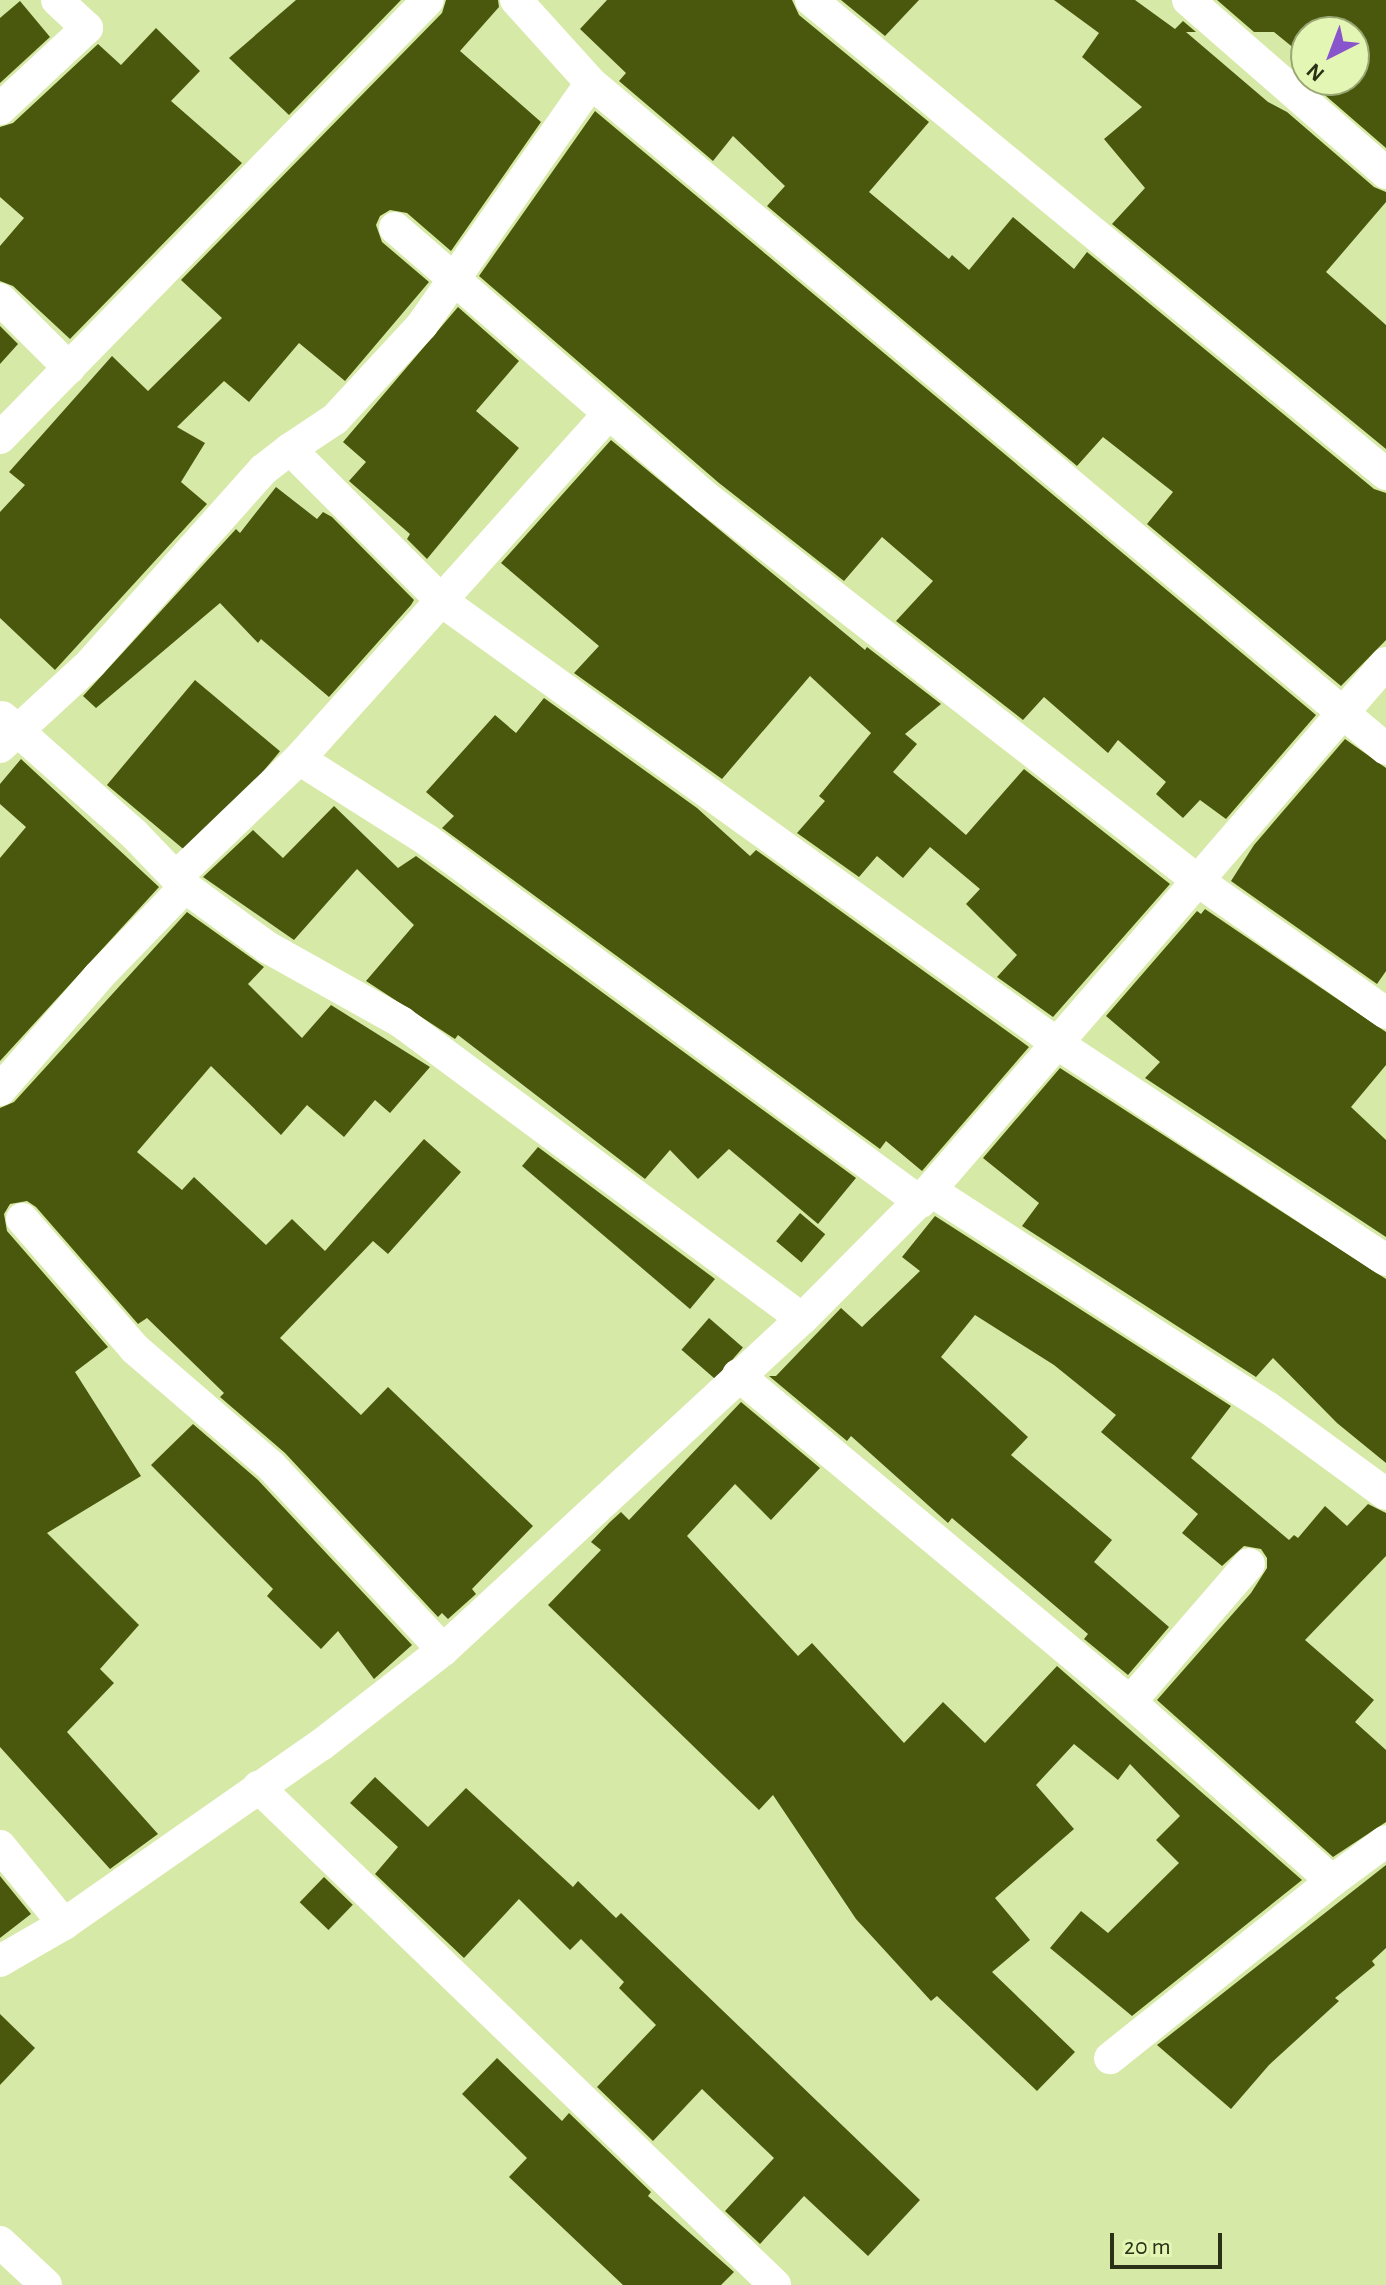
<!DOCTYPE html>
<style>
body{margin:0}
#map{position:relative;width:1386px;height:2285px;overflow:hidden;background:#d7e9a7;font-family:"Alegreya Sans",sans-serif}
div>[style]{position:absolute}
.building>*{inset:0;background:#49580c;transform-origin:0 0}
.street>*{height:32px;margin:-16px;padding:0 16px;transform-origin:16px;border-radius:16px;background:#fff}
span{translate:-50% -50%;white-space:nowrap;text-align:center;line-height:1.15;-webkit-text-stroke:8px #e4f6b4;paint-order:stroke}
.north{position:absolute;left:1290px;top:16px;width:80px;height:80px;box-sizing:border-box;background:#e4f6b4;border:2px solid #9aa775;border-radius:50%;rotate:222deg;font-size:22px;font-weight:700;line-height:32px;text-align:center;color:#2b3117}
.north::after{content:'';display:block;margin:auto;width:28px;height:36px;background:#8955cd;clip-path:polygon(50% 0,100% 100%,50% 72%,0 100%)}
.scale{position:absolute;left:1110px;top:2233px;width:112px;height:36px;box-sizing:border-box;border:4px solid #2b3117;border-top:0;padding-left:10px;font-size:24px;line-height:28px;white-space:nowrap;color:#2b3117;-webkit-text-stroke:6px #e4f6b4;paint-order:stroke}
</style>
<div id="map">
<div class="building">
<div style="clip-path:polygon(296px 0,401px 0,289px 115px,229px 58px)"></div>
<div style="clip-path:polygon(446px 0,498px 0,499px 7px,460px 51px,541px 122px,451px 251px,407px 213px,390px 210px,380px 216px,376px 225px,382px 242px,429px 282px,345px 381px,299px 343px,249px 402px,224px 381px,177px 427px,205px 443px,181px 482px,207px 504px,55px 670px,0 618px,0 512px,25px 485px,9px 472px,112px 356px,148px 391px,222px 318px,181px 280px,442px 13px)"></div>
<div style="clip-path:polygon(607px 0,792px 0,799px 15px,929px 122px,869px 192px,949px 259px,952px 255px,969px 270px,1013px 217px,1074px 269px,1087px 252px,1374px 489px,1386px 493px,1386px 640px,1341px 686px,1147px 524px,1173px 492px,1103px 437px,1077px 466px,767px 206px,785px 186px,733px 136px,713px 161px,619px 81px,626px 73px,580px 29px)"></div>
<div style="clip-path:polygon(841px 0,919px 0,885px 36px)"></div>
<div style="clip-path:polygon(1054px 0,1135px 0,1175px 29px,1183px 21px,1196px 32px,1186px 32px,1268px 102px,1287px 112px,1374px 187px,1386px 192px,1386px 202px,1326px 272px,1386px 325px,1386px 449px,1112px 224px,1145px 188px,1104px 139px,1142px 107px,1082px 57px,1099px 33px)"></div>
<div style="clip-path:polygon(1217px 0,1386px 0,1386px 148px,1311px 83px,1354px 80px,1354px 32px,1306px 32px,1306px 58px,1274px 32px,1254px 32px)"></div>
<div style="clip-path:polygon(20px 1px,50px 37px,0 83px,0 18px)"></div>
<div style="clip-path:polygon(156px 28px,200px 71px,171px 101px,242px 163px,70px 339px,13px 286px,0 281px,0 246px,24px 218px,0 197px,0 127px,13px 123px,98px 44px,121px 65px)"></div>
<div style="clip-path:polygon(595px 111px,1316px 715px,1226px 819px,1200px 800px,1183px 818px,1156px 794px,1166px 782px,1118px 740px,1108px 753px,1044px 697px,1023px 720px,896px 621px,933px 581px,882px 537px,844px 581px,719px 483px,479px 276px)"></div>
<div style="clip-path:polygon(458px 307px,519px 361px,476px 411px,519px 448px,427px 559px,407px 539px,410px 534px,349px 481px,366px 462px,343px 442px)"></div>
<div style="clip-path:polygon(0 326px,18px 344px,0 364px)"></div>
<div style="clip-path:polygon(611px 440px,865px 650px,867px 647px,941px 704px,905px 734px,917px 744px,893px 772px,966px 835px,1024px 769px,1170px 884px,1053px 1017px,997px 977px,1017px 955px,966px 904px,980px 889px,930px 847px,903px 878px,877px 856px,859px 877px,797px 833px,825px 801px,819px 796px,871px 733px,810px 676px,722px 779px,574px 673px,599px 646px,501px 563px)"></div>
<div style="clip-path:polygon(276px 487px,317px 519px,323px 512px,332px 517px,414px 600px,411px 605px,329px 697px,261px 639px,258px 643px,220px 603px,96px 708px,83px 696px,236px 529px,240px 533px)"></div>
<div style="left:195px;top:680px;width:111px;height:137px;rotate:40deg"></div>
<div style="clip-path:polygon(544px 698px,697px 808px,750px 856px,756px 850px,1029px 1047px,922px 1171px,886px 1141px,880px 1149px,442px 828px,454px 816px,426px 792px,495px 715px,516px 733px)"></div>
<div style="clip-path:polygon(1345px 739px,1386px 768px,1386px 971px,1377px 984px,1231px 881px,1254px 845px)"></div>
<div style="clip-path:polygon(21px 759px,159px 887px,0 1061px,0 858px,26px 827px,0 804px,0 784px)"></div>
<div style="clip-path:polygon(334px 806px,398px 868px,416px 856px,856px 1178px,818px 1224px,729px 1149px,698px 1179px,670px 1150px,645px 1179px,458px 1035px,455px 1039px,366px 981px,414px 925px,357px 869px,294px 940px,203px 877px,253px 830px,283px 858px)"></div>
<div style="clip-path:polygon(1205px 909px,1386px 1032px,1386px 1065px,1351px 1107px,1386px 1140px,1386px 1237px,1145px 1078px,1160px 1062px,1106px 1016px,1197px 911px,1201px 914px)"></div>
<div style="clip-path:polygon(187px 912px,264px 967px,248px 984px,302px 1038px,331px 1005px,430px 1067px,390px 1113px,375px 1100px,344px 1137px,307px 1105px,281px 1135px,211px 1066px,137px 1152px,182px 1190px,194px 1177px,266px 1245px,292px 1219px,325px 1251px,424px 1139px,461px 1172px,388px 1254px,373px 1241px,280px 1338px,361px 1415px,388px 1387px,533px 1526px,472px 1589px,476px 1594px,448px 1619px,442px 1613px,438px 1617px,285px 1453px,220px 1397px,224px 1393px,147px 1318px,138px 1324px,36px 1207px,27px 1201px,10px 1204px,4px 1214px,7px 1231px,108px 1347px,75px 1372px,141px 1476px,47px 1533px,139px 1625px,100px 1669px,114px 1683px,67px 1732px,158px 1834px,110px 1869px,0 1747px,0 1108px,14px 1102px)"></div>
<div style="clip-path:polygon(1060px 1068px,1386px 1279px,1386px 1463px,1337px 1423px,1273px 1358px,1256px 1377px,1022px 1226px,1039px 1203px,983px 1158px)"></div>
<div style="clip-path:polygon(538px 1147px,715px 1279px,690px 1309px,522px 1166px)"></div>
<div style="left:800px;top:1213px;width:33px;height:37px;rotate:40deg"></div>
<div style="clip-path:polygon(935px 1216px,1231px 1406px,1191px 1458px,1289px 1540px,1294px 1535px,1298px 1538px,1325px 1506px,1347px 1526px,1368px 1504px,1386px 1513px,1386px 1556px,1305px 1640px,1374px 1700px,1355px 1722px,1386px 1750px,1386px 1822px,1333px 1857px,1157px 1700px,1251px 1593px,1267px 1568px,1267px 1558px,1261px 1549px,1244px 1546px,1222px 1566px,1182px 1533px,1198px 1514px,1101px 1432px,1116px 1415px,1054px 1365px,975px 1315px,941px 1357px,1028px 1437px,1011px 1455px,1112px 1540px,1094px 1562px,1169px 1627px,1128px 1675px,1084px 1639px,1088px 1634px,952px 1518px,948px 1523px,851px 1436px,847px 1441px,769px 1376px,776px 1376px,841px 1308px,862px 1327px,920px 1271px,902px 1257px)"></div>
<div style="left:709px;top:1318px;width:45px;height:42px;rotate:41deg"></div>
<div style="clip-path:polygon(741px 1402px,820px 1468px,771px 1520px,735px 1484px,687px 1536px,798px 1656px,812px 1643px,904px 1743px,943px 1702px,985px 1743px,1057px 1666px,1302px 1880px,1132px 2016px,1050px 1948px,1081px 1911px,1108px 1933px,1179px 1863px,1156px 1840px,1180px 1816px,1130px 1764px,1118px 1780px,1074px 1744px,1036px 1785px,1074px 1829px,995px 1898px,1030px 1940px,992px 1972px,1075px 2052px,1037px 2091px,937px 1996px,931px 2001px,856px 1919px,773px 1795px,759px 1810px,548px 1605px,601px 1550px,591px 1542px,610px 1522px,621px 1512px,629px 1520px)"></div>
<div style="clip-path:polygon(193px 1424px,258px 1480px,412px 1645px,374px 1679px,338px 1631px,321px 1649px,267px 1596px,273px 1589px,151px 1465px)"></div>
<div style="clip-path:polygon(375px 1777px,428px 1827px,466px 1788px,573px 1887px,578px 1881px,616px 1918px,621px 1913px,920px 2200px,868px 2256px,804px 2196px,760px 2244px,725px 2211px,774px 2158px,702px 2089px,653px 2141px,597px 2087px,656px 2025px,619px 1988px,624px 1982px,581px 1939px,570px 1950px,519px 1899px,464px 1958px,375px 1874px,398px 1847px,350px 1803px)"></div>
<div style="clip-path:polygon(1386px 1865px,1386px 1948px,1372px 1961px,1375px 1965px,1335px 1998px,1339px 2001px,1269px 2065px,1231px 2109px,1157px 2045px)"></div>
<div style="clip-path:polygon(0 1876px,31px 1914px,0 1938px)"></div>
<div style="left:324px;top:1877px;width:40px;height:35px;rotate:44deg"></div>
<div style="clip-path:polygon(0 2014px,35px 2048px,0 2085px)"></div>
<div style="clip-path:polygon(497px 2058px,562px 2121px,569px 2113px,651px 2192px,648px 2196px,734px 2272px,721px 2285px,623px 2285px,509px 2177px,527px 2158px,462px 2094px)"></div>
</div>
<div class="street">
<div style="left:516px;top:0;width:112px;rotate:47.9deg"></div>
<div style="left:591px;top:83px;width:1037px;rotate:39.95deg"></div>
<div style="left:811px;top:0;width:745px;rotate:39.5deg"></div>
<div style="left:1188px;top:0;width:263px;rotate:41.1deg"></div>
<div style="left:0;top:109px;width:119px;rotate:-43deg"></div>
<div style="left:87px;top:28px;width:41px;rotate:-137deg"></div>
<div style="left:395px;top:228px;width:413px;rotate:40.9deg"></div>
<div style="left:707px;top:498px;width:626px;rotate:37.93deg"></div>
<div style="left:1201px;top:883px;width:226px;rotate:35.1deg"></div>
<div style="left:0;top:299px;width:98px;rotate:45deg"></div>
<div style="left:0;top:438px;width:612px;rotate:-45.66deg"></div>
<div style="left:290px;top:449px;width:54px;rotate:-33.7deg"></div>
<div style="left:335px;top:419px;width:128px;rotate:-47.2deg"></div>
<div style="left:422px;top:325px;width:295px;rotate:-55.1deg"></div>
<div style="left:0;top:747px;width:124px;rotate:-42.7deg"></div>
<div style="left:91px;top:663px;width:259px;rotate:-48.3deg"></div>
<div style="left:263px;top:470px;width:34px;rotate:-38deg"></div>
<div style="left:290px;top:449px;width:216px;rotate:45deg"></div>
<div style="left:443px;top:602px;width:754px;rotate:35.71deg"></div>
<div style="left:1055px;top:1042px;width:396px;rotate:33.4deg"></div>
<div style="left:299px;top:759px;width:151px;rotate:32.3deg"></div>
<div style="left:427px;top:840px;width:612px;rotate:36.29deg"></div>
<div style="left:176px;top:877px;width:170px;rotate:-43.8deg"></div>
<div style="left:299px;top:759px;width:462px;rotate:-48.1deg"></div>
<div style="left:185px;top:887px;width:102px;rotate:36.2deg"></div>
<div style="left:267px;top:947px;width:154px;rotate:29.2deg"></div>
<div style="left:401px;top:1022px;width:499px;rotate:36.5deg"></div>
<div style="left:0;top:1090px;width:151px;rotate:-49deg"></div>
<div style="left:99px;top:976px;width:124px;rotate:-46deg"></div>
<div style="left:185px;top:887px;width:74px;rotate:-133.9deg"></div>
<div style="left:134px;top:834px;width:176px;rotate:-138.4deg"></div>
<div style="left:930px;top:1190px;width:697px;rotate:-49.13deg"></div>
<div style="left:22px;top:1219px;width:172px;rotate:49deg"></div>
<div style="left:135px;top:1349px;width:179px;rotate:40.7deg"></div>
<div style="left:271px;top:1466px;width:252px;rotate:46.9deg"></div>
<div style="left:738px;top:1375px;width:510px;rotate:39.83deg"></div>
<div style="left:1130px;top:1702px;width:270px;rotate:41.5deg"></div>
<div style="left:1332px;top:1881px;width:284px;rotate:141.4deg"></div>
<div style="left:1130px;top:1702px;width:182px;rotate:-49.2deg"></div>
<div style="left:258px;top:1787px;width:718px;rotate:43.93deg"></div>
<div style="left:0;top:1846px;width:101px;rotate:50.6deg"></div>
<div style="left:64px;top:1924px;width:313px;rotate:-34.9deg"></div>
<div style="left:321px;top:1745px;width:155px;rotate:-37.9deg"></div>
<div style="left:443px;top:1650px;width:488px;rotate:-42.7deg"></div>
<div style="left:802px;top:1319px;width:182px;rotate:-45.2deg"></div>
<div style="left:930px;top:1190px;width:401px;rotate:32.8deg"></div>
<div style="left:1267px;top:1407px;width:147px;rotate:36.2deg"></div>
<div style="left:1332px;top:1881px;width:67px;rotate:-36.5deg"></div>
<div style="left:0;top:1961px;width:74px;rotate:-30deg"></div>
<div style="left:0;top:2242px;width:63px;rotate:43.1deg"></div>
</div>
<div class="north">N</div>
<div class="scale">20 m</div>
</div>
